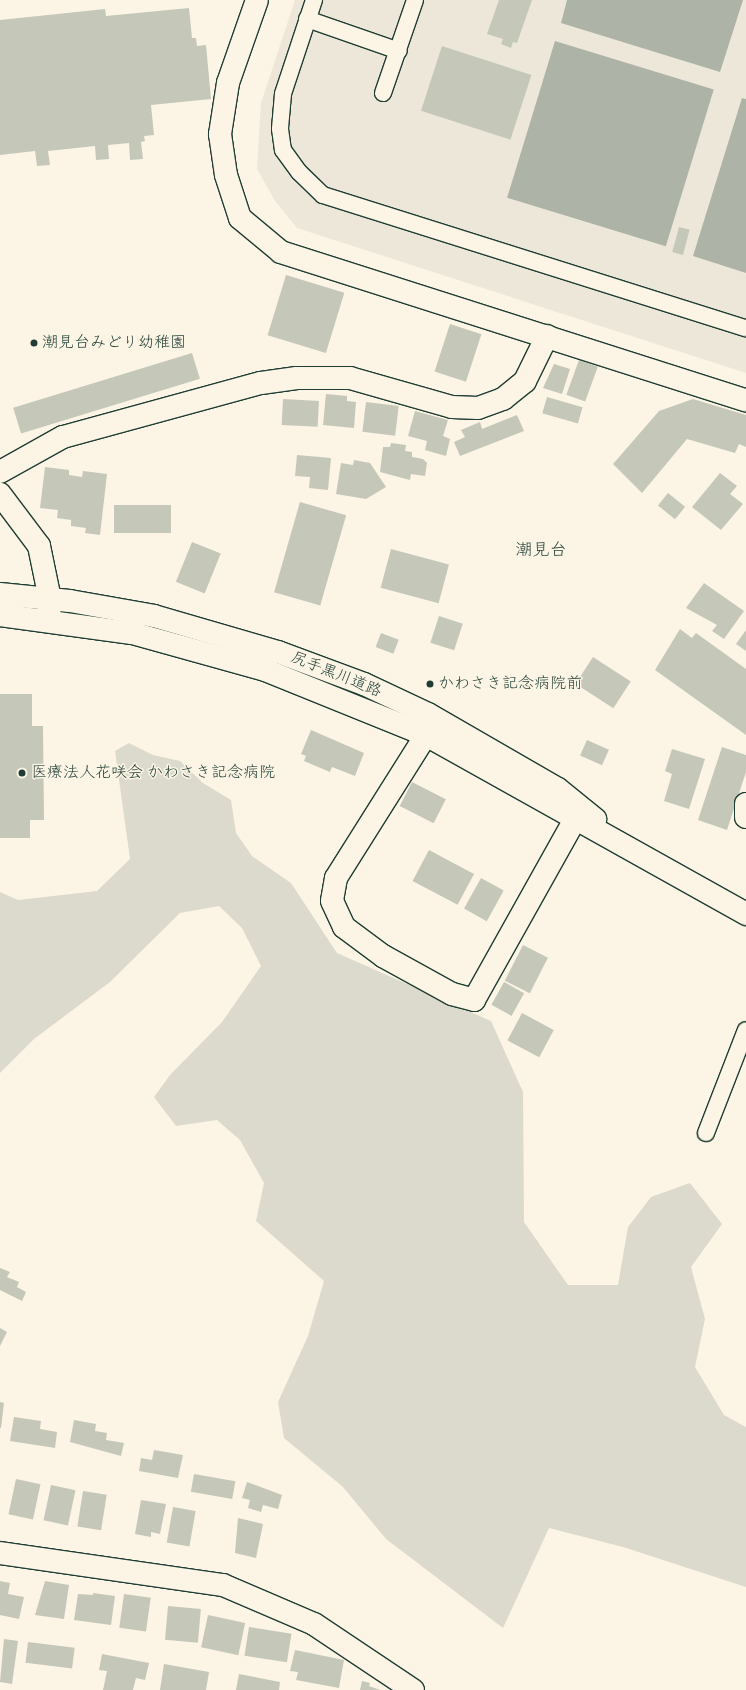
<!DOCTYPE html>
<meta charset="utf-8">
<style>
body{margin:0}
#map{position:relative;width:746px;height:1690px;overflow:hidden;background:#fcf5e5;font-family:"Indie Flower","Klee One",sans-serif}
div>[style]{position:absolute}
.built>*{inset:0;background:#ece7d8}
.green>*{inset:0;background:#dcdacc}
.water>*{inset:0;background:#aeb3a7;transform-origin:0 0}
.building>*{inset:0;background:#c5c7b9;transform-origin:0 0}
.roads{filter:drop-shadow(1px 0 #1f3d34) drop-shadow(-1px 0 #1f3d34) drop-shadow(0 1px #1f3d34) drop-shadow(0 -1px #1f3d34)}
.service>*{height:16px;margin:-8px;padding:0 8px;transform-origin:8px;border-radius:8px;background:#fcf5e5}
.minor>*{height:22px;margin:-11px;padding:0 11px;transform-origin:11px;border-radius:11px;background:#fcf5e5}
.primary>*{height:22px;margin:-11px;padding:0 11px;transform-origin:11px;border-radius:11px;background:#fcf5e5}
.dots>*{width:11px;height:11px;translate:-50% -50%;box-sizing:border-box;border:2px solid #fcf5e5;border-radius:50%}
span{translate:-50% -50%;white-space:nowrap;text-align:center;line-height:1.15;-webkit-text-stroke:3px #fcf5e5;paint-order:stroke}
.poi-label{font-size:16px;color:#1f3d34}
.left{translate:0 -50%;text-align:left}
.street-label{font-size:16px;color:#1f3d34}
.neighbourhood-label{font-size:17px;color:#1f3d34}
</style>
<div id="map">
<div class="built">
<div style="clip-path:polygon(295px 0,746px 0,746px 373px,297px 228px,275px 201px,257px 169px,261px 103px)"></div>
</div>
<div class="green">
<div style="clip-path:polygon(129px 743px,153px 755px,180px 761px,203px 783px,231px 800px,236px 833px,252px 856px,291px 883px,337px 953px,491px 1021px,523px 1092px,524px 1222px,568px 1285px,618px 1285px,628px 1227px,651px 1197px,690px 1183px,722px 1224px,691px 1267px,705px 1319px,695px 1367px,724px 1415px,746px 1427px,746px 1587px,623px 1547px,549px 1528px,503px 1628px,386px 1539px,343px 1487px,284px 1438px,278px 1402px,308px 1336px,324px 1281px,256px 1221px,264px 1183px,240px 1140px,217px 1120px,176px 1126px,154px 1097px,170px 1075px,222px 1022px,261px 966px,242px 928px,219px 906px,180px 913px,110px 982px,34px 1039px,0 1073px,0 892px,18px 900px,97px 891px,130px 859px,115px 751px)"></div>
</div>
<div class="water">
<div style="clip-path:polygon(567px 0,743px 0,720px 72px,561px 23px)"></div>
<div style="left:555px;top:41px;width:166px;height:164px;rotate:17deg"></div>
<div style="clip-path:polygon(742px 98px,746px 99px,746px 273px,693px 256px)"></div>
</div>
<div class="building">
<div style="clip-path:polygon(499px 0,532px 0,517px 43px,513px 42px,511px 48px,501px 44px,503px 39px,487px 34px)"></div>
<div style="clip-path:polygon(189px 8px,192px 38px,196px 38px,197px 46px,206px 45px,211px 99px,151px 105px,154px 135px,144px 136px,145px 141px,141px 142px,143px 159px,130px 160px,129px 143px,108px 145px,109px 159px,96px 160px,95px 146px,48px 151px,50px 165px,37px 166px,35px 151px,0 155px,0 20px,105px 9px,106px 16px)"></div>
<div style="left:442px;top:46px;width:94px;height:68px;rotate:18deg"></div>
<div style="left:679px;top:227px;width:11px;height:26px;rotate:15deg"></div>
<div style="left:286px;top:275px;width:61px;height:63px;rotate:17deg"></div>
<div style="left:450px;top:324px;width:33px;height:50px;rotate:18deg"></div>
<div style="left:192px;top:353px;width:27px;height:187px;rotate:73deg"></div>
<div style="left:579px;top:360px;width:20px;height:37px;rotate:20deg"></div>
<div style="clip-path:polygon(554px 364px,570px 369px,562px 394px,543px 388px)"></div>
<div style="clip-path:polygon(326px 394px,347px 396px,347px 401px,356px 402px,354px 428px,323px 425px)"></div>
<div style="left:547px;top:397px;width:37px;height:17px;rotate:16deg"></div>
<div style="left:283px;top:399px;width:36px;height:26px;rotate:3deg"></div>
<div style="clip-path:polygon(693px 399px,746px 415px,746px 447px,739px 444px,735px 453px,687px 439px,642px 493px,613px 464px,659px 411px)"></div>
<div style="left:366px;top:402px;width:33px;height:30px;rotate:7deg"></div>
<div style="clip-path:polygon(415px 411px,448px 420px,443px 436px,450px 439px,446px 456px,425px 450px,427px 441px,408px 436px)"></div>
<div style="clip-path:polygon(517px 415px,524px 431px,460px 456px,454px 442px,465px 437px,461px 430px,480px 422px,482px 429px)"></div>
<div style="clip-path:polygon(391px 443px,406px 445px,405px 451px,412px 452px,412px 457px,423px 459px,427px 463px,425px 476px,411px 474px,410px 480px,380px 472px,383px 447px,390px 447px)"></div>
<div style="clip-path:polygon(297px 455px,331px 458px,328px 490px,309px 488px,310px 477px,295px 476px)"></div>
<div style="clip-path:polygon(354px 460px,370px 463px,386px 487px,366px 499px,336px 494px,341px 463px,353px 465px)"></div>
<div style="clip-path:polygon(45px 467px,69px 470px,69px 475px,82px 477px,83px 471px,107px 474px,100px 535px,85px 533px,86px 528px,71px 526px,71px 520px,57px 518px,58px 510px,40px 508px)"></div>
<div style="clip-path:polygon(720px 473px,737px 486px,730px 494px,743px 504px,721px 530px,692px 507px)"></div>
<div style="left:668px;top:493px;width:22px;height:16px;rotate:39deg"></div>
<div style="left:300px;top:502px;width:48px;height:94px;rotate:16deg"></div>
<div style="left:114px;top:505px;width:57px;height:28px"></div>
<div style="left:192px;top:542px;width:31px;height:43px;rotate:22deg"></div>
<div style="left:391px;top:549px;width:60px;height:40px;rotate:15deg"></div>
<div style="clip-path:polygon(704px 583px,744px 611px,724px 639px,712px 631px,717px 625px,686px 608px)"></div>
<div style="left:439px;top:616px;width:25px;height:28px;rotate:18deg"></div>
<div style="clip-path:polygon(680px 629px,692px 638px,696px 633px,746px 669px,746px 735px,655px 670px)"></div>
<div style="clip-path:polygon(746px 630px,746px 651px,736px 644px)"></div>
<div style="left:381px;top:633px;width:19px;height:15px;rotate:21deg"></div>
<div style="left:593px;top:657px;width:45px;height:32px;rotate:33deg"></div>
<div style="clip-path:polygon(0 694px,32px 694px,32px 726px,43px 726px,44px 820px,30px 820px,30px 838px,0 838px)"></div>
<div style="clip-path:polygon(311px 730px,364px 753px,355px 776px,332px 767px,330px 772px,304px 761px,306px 756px,301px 754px)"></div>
<div style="left:587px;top:740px;width:24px;height:17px;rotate:24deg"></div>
<div style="clip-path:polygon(722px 747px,746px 755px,746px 772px,727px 830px,698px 820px)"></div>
<div style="clip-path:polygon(672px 749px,705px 759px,689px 809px,664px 801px,672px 774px,665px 771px)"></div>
<div style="left:412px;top:782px;width:38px;height:27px;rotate:27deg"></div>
<div style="left:429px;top:850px;width:51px;height:35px;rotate:28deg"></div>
<div style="left:481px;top:878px;width:26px;height:35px;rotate:29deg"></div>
<div style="left:523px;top:945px;width:28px;height:40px;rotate:27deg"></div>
<div style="left:504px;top:982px;width:23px;height:26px;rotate:29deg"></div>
<div style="left:522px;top:1013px;width:36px;height:31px;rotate:28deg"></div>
<div style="clip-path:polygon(0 1268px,10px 1272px,7px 1277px,19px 1282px,17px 1287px,26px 1292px,22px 1301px,0 1290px)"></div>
<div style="clip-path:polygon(0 1328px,7px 1332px,0 1346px)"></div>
<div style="clip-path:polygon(0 1402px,4px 1403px,1px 1428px,0 1428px)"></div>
<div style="clip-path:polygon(14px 1417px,41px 1421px,40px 1429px,57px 1432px,55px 1448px,10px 1441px)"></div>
<div style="clip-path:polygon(74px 1420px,96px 1424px,95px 1431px,107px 1433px,106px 1440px,124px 1443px,121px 1456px,70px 1442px)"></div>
<div style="clip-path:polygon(154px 1450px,183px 1455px,178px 1478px,139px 1471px,141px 1458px,152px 1460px)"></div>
<div style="left:194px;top:1474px;width:42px;height:18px;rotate:10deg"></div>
<div style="left:16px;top:1479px;width:25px;height:36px;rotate:12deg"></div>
<div style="clip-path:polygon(247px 1482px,282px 1495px,278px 1509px,263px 1505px,261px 1512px,248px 1508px,250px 1500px,242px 1498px)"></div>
<div style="left:51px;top:1485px;width:25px;height:36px;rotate:12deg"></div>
<div style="left:83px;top:1491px;width:24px;height:36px;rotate:9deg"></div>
<div style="clip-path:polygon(141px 1500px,166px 1504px,160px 1534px,151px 1532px,151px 1537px,135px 1534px)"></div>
<div style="left:173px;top:1507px;width:23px;height:36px;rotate:10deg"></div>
<div style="clip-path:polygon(238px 1518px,263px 1524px,256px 1558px,235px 1553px)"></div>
<div style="clip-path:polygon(0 1581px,10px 1583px,8px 1594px,24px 1597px,19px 1619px,0 1615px)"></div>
<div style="clip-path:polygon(45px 1581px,69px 1585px,64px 1619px,35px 1615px)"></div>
<div style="clip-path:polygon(93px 1593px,115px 1596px,111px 1625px,74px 1620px,78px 1594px,93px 1595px)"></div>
<div style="left:124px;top:1594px;width:27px;height:34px;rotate:8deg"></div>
<div style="left:168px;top:1606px;width:33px;height:34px;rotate:5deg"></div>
<div style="left:208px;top:1615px;width:38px;height:33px;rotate:12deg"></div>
<div style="left:249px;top:1627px;width:43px;height:29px;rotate:9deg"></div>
<div style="clip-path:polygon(4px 1639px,18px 1641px,12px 1684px,0 1682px)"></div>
<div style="left:28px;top:1642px;width:47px;height:21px;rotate:7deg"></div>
<div style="clip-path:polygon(295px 1650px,344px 1660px,339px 1688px,296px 1680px,298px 1672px,290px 1671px)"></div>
<div style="clip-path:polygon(102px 1654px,149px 1663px,145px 1680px,136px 1678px,133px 1690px,103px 1690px,107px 1671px,99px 1670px)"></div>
<div style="clip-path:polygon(164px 1664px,209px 1672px,206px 1690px,160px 1690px)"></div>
<div style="clip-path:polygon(239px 1674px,280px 1682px,279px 1690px,236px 1690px)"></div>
<div style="clip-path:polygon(362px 1681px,370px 1683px,369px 1686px,380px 1690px,360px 1690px)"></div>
</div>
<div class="roads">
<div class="service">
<div style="left:314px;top:0;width:99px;rotate:108.3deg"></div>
<div style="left:283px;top:94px;width:35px;rotate:95deg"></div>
<div style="left:280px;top:129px;width:21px;rotate:82deg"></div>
<div style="left:283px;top:150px;width:27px;rotate:54deg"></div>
<div style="left:299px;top:172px;width:33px;rotate:44deg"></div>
<div style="left:323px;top:195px;width:443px;rotate:17.5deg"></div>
<div style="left:307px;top:19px;width:97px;rotate:19.2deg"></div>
<div style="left:383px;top:93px;width:98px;rotate:-71deg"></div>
<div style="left:706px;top:1133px;width:110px;rotate:-68.8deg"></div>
</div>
<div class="minor">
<div style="left:257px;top:0;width:88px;rotate:109.3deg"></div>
<div style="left:228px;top:83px;width:52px;rotate:98.9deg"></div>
<div style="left:220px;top:134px;width:41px;rotate:81.7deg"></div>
<div style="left:226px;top:175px;width:45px;rotate:72deg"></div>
<div style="left:240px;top:218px;width:53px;rotate:39.7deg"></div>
<div style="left:281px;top:252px;width:488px;rotate:17.7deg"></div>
<div style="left:0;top:472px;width:72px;rotate:-29.1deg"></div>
<div style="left:63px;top:437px;width:205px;rotate:-15.3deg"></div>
<div style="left:261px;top:383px;width:36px;rotate:-8deg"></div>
<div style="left:297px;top:378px;width:53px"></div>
<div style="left:350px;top:378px;width:106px;rotate:15.9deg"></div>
<div style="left:452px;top:407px;width:26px;rotate:2deg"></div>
<div style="left:478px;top:408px;width:27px;rotate:-20deg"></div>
<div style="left:503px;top:399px;width:28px;rotate:-39deg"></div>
<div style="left:525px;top:381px;width:50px;rotate:-63.9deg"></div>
<div style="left:0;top:494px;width:65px;rotate:53.1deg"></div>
<div style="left:39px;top:546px;width:54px;rotate:78.3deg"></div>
<div style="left:50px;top:599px;width:19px;rotate:93deg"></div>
<div style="left:426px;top:735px;width:169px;rotate:122.2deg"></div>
<div style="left:336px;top:878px;width:23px;rotate:100deg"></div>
<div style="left:332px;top:901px;width:29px;rotate:65deg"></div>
<div style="left:344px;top:927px;width:49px;rotate:36.6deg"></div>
<div style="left:383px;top:956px;width:79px;rotate:28.8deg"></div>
<div style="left:452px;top:994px;width:23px;rotate:15deg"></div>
<div style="left:474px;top:1000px;width:207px;rotate:-60.8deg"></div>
<div style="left:746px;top:804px;width:13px;rotate:90deg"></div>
<div style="left:0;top:1553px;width:225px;rotate:8.2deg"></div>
<div style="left:223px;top:1585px;width:99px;rotate:23.2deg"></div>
<div style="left:314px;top:1624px;width:119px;rotate:33.7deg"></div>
</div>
<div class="primary">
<div style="left:0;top:594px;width:70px;rotate:5.7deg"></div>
<div style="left:70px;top:601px;width:85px;rotate:10.1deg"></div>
<div style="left:154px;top:616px;width:129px;rotate:16.2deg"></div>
<div style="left:278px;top:652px;width:92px;rotate:20.4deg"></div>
<div style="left:364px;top:684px;width:71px;rotate:25.1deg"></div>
<div style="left:428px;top:714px;width:150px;rotate:30deg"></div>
<div style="left:558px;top:789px;width:48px;rotate:39deg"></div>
<div style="left:0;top:615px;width:133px;rotate:7.8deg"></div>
<div style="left:132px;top:633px;width:138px;rotate:15.5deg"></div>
<div style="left:265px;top:670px;width:174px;rotate:22deg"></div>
<div style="left:426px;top:735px;width:367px;rotate:29.2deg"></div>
</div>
</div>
<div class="dots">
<div style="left:34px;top:343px;background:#1f3d34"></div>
<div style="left:430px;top:684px;background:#1f3d34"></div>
<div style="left:22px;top:773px;background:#1f3d34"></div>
</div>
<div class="poi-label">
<span class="left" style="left:42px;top:343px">潮見台みどり幼稚園</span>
<span class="left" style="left:438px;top:684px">かわさき記念病院前</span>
<span class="left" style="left:31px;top:773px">医療法人花咲会 かわさき記念病院</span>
</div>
<div class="street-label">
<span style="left:336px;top:675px;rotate:22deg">尻手黒川道路</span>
</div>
<div class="neighbourhood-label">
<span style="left:541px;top:551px">潮見台</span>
</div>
</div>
